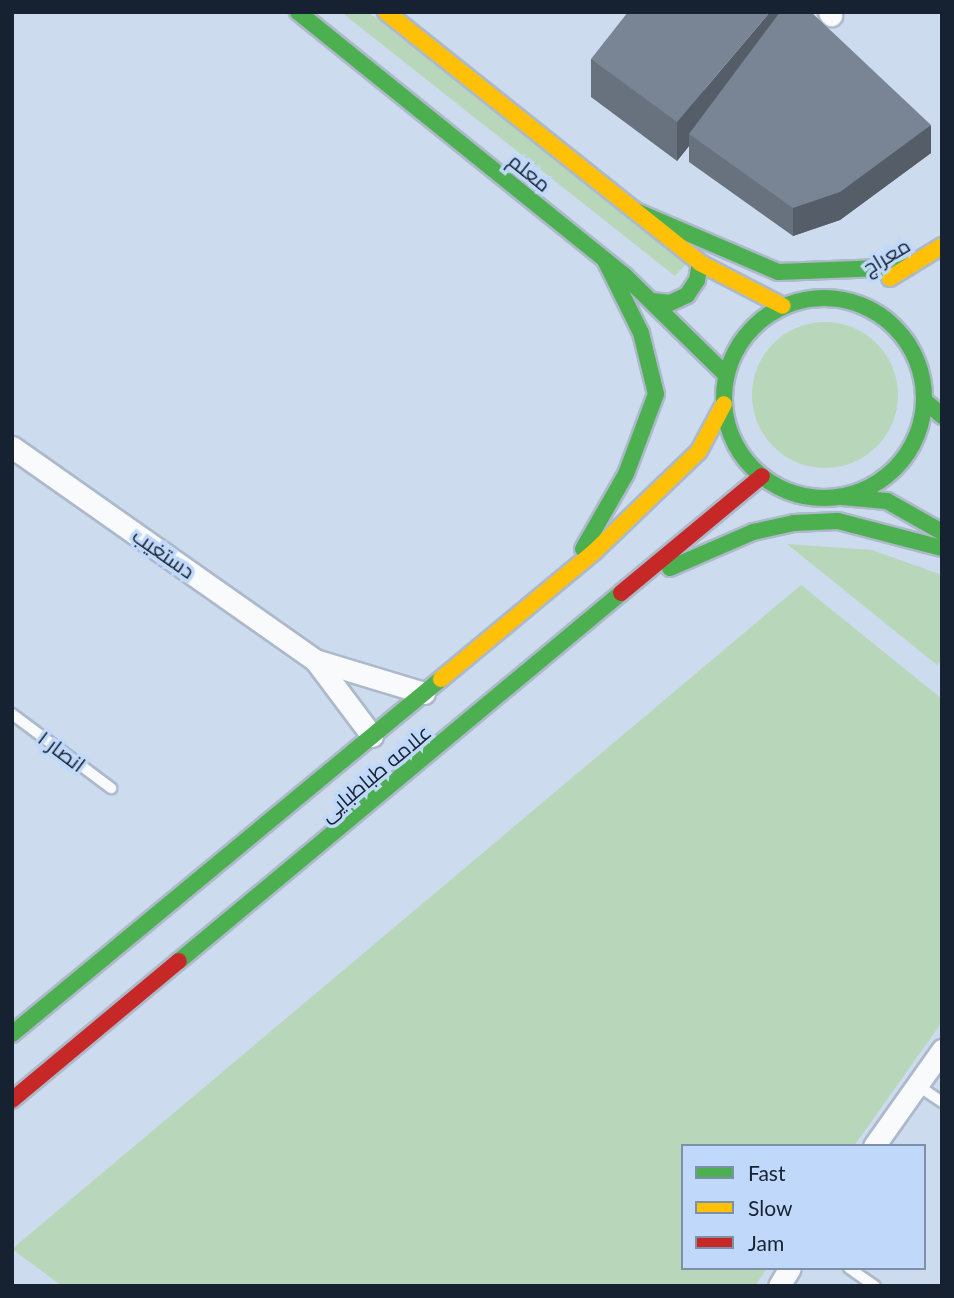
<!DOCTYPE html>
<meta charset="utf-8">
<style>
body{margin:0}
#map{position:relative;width:954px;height:1298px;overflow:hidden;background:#cddbee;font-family:Lato,Cairo,sans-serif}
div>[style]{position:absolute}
.green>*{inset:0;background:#b8d6ba}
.round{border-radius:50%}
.roads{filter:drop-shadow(2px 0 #adb9ca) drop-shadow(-2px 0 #adb9ca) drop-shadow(0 2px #adb9ca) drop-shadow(0 -2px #adb9ca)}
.lane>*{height:10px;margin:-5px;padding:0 5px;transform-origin:5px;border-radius:5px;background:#f8fafc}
.street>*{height:21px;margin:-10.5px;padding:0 10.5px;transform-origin:10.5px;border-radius:10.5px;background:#f8fafc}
.fast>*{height:16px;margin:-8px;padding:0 8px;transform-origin:8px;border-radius:8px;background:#4caf50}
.fast>.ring{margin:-8px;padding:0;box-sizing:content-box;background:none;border:16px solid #4caf50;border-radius:50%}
.slow>*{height:16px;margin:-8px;padding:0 8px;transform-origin:8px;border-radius:8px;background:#ffc107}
.jam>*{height:16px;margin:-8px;padding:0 8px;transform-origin:8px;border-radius:8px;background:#c62828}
.wall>*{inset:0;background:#68727f}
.shaded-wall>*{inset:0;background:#555d68}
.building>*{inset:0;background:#798594}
span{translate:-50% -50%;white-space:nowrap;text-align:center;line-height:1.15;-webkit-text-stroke:7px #c0d9fb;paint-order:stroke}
.street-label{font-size:21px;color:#162231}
.frame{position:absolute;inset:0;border:14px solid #162231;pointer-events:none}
.legend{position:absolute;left:681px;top:1144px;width:245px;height:126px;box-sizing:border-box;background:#c0d9fb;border:2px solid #7c90aa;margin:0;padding:9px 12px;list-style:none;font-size:21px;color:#162231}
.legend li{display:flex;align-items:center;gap:14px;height:35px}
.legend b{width:35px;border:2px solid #7c90aa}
</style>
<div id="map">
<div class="green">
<div style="clip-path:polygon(341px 12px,368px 12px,688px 262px,675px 276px)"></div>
<div class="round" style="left:752px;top:322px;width:146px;height:146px"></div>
<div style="clip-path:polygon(787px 544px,872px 550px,942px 575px,942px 659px,937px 665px)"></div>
<div style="clip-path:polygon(801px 585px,942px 699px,942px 1022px,854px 1146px,683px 1146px,683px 1268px,767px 1268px,755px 1286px,62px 1286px,12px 1249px)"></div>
</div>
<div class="roads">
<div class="lane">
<div style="left:12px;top:714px;width:124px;rotate:36.8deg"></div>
<div style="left:917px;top:1085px;width:30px;rotate:34deg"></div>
<div style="left:849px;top:1268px;width:32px;rotate:35deg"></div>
</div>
<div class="street">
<div style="left:829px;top:12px;width:4px;rotate:56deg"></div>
<div style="left:12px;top:447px;width:370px;rotate:35.1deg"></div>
<div style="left:315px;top:660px;width:114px;rotate:16.8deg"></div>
<div style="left:315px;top:660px;width:95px;rotate:53.1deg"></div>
<div style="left:874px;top:1146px;width:118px;rotate:-54.7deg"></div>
<div style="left:779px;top:1286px;width:21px;rotate:-59deg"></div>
</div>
<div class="fast">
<div style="left:298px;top:12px;width:419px;rotate:38.9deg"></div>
<div style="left:624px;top:275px;width:143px;rotate:44.4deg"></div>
<div style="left:636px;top:211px;width:155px;rotate:23.2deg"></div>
<div style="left:778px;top:272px;width:130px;rotate:-2.2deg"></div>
<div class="ring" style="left:724px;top:298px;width:184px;height:184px"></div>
<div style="left:652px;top:301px;width:18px;rotate:6deg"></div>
<div style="left:670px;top:303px;width:19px;rotate:-25deg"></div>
<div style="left:687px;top:295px;width:18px;rotate:-56deg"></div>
<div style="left:697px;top:280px;width:17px;rotate:-80deg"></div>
<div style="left:925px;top:401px;width:23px;rotate:41deg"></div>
<div style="left:842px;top:497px;width:45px;rotate:5.1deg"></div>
<div style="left:887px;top:501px;width:63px;rotate:29.4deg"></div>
<div style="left:583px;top:549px;width:86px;rotate:-60.2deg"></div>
<div style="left:626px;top:474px;width:85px;rotate:-69.4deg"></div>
<div style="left:656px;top:394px;width:63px;rotate:-103.8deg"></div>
<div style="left:641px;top:333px;width:81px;rotate:-116.3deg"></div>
<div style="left:670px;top:568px;width:90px;rotate:-23.4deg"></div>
<div style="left:753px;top:532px;width:42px;rotate:-12.4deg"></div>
<div style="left:794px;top:523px;width:44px;rotate:-2.6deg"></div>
<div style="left:838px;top:521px;width:107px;rotate:14.6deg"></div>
<div style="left:179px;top:961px;width:575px;rotate:-39.78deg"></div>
<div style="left:12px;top:1034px;width:557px;rotate:-39.61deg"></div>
</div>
<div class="slow">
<div style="left:386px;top:12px;width:402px;rotate:38.6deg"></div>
<div style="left:700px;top:263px;width:93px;rotate:27.4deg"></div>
<div style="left:890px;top:278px;width:61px;rotate:-31.6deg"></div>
<div style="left:441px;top:679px;width:200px;rotate:-39.7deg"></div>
<div style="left:595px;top:551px;width:144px;rotate:-43.9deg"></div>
<div style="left:699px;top:451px;width:53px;rotate:-62deg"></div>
</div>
<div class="jam">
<div style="left:621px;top:593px;width:183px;rotate:-39.7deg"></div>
<div style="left:12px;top:1100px;width:217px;rotate:-39.8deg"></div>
</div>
</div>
<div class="wall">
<div style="clip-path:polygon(591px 59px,931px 153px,840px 220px,793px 236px,689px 162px,689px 146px,677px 161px,591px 97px)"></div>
</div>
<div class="shaded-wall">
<div style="clip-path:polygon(770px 12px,793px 12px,689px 134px,689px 146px,677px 161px,677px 122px)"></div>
<div style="clip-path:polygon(931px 125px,931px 153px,840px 220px,793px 236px,793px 208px)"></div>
</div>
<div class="building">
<div style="clip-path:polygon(628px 12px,770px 12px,677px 122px,591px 59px)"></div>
<div style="clip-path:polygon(780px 12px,811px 12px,931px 125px,840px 192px,793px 208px,689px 134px)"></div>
</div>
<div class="street-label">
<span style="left:530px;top:172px;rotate:39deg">معلم</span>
<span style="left:886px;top:256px;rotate:-31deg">معراج</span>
<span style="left:164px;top:553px;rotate:35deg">دستغیب</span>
<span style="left:62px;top:751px;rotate:37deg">انصار ۱</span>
<span style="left:375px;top:773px;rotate:-40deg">علامه طباطبایی</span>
</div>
<div class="frame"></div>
<ul class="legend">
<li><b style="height:9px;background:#4caf50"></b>Fast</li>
<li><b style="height:9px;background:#ffc107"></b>Slow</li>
<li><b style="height:9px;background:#c62828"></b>Jam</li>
</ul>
</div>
